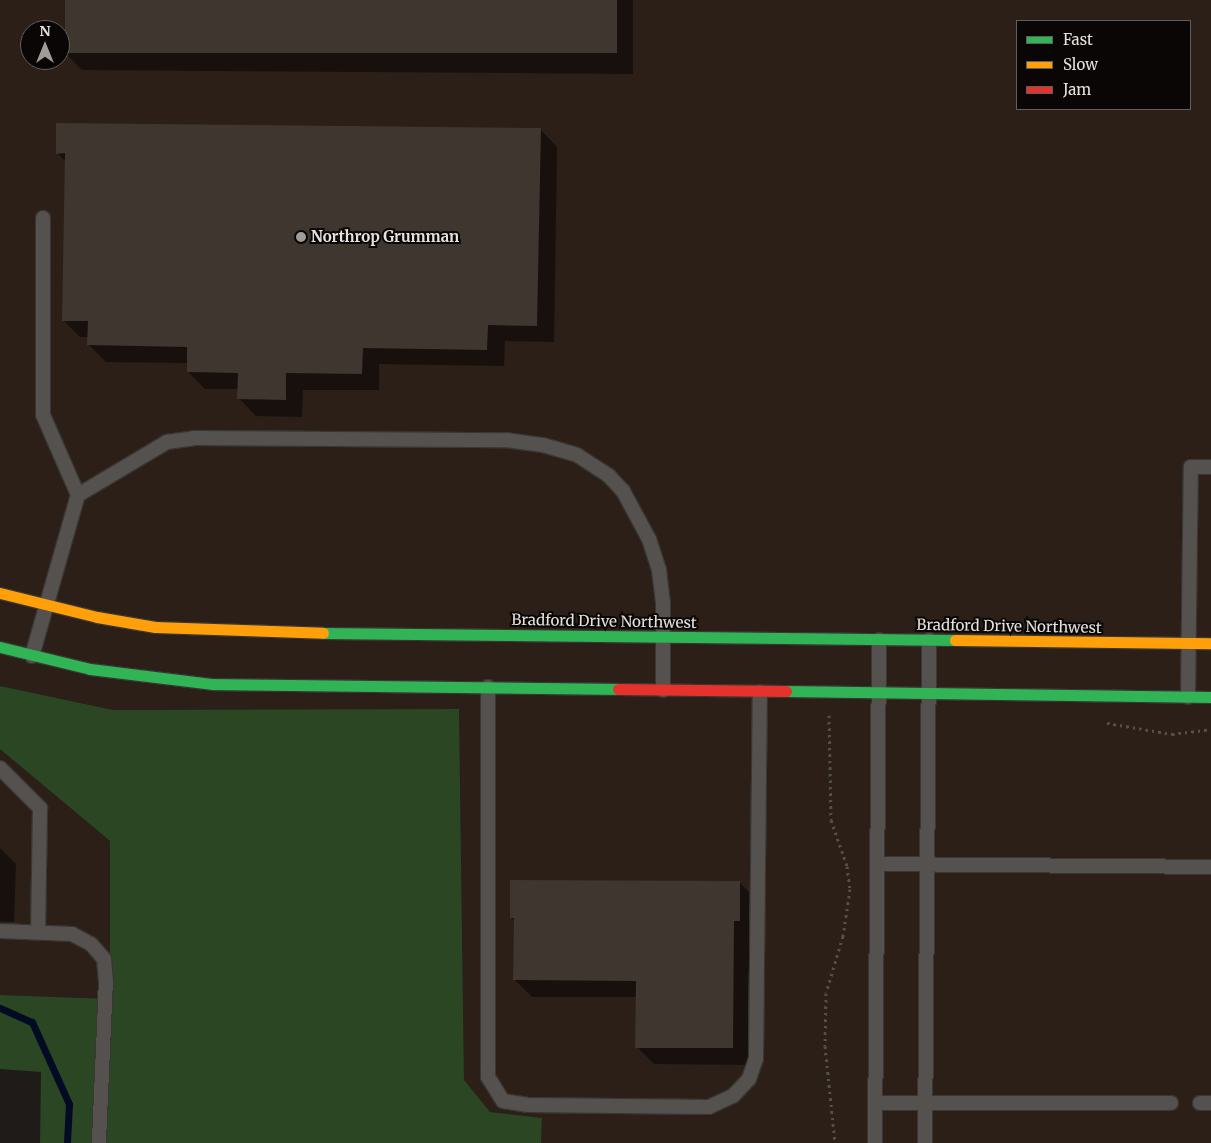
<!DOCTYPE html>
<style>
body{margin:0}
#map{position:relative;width:1211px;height:1143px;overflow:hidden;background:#1f1b18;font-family:Merriweather,serif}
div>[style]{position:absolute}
.built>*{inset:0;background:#2b1f17}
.green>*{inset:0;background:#2b4622}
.shadow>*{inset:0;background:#0007}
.stream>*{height:7px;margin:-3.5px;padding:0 3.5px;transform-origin:3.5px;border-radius:3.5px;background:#030b24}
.building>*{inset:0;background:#3f362f;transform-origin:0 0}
.path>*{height:3px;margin-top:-1.5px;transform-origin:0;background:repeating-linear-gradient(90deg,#524f4d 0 2.5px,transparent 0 6.5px)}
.roads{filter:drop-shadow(1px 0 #393633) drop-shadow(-1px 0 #393633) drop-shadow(0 1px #393633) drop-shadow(0 -1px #393633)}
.lane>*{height:14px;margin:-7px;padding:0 7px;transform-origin:7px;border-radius:7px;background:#54514f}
.fast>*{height:11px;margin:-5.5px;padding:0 5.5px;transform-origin:5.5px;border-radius:5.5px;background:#30b455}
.slow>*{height:11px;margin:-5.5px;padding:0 5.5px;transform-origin:5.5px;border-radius:5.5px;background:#ff9f0a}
.jam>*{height:11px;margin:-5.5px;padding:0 5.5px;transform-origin:5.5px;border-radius:5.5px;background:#e5322d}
.dots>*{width:14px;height:14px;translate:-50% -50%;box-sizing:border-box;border:2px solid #090605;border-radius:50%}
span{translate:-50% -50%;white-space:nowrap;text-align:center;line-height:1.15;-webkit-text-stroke:4px #090605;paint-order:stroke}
.poi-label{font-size:15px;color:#e6e1dd;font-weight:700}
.left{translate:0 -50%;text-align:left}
.street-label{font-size:15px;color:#e6e1dd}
.legend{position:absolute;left:1016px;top:20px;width:175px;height:90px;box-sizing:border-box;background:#090605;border:1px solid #615e5b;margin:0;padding:6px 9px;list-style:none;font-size:15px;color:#e6e1dd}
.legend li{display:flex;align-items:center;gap:10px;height:25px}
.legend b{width:25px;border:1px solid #615e5b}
.north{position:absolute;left:20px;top:20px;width:50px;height:50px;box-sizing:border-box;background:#090605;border:1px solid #615e5b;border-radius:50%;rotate:0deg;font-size:14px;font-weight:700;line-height:20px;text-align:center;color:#e6e1dd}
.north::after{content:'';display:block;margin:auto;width:18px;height:22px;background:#a09c98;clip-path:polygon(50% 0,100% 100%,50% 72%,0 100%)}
</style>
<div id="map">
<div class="built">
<div style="clip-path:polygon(evenodd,0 0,1211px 0,1211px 1143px,541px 1143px,542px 1118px,490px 1112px,464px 1081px,459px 709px,113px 710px,0 686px,0 0,1017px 21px,1190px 21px,1190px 109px,1017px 109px,1017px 21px,0 0,30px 30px,60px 30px,60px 60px,30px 60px,30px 30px)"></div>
<div style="clip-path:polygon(0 749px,110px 841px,110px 999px,0 995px)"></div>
</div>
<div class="green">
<div style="clip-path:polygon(0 686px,113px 710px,459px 709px,464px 1080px,490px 1112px,542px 1118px,541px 1143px,40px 1143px,41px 1072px,0 1069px,0 995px,110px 999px,110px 841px,0 749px)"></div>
</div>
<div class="shadow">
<div style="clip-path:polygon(66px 0,633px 0,633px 74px,82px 70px,65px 53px)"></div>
<div style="clip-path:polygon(540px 129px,557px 147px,554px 342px,505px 341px,504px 366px,379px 364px,379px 390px,303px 390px,302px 417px,256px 416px,239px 398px,239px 389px,205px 389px,188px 372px,188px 363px,106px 362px,89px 345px,89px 337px,80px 337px,63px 320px,66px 162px,57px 153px)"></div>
<div style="clip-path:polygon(0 848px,16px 864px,14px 922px,0 921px)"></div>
<div style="clip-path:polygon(739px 882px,756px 899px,756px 938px,750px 938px,750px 1065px,654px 1064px,637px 1047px,637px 997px,532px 997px,515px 980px,515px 921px,511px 917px)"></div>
</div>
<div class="stream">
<div style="left:0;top:1008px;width:35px;rotate:24deg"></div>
<div style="left:32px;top:1022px;width:90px;rotate:65.7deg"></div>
<div style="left:69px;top:1104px;width:39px;rotate:93deg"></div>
</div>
<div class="building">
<div style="left:65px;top:0;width:552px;height:53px"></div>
<div style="clip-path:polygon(56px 123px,541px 128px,537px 326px,488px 325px,487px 350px,363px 348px,362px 374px,286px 373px,286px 400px,237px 399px,238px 373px,187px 372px,187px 347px,87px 345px,88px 321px,62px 321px,65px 153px,56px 154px)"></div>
<div style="clip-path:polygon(510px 880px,740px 881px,740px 921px,734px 921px,733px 1048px,635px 1048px,636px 981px,513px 980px,514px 918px,510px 918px)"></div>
</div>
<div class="path">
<div style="left:829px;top:715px;width:105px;rotate:88.9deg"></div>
<div style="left:831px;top:820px;width:49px;rotate:70.8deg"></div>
<div style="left:847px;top:866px;width:23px;rotate:83deg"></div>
<div style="left:850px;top:889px;width:48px;rotate:98.5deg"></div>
<div style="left:843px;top:936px;width:59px;rotate:106.6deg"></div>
<div style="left:826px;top:993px;width:53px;rotate:91.1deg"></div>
<div style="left:825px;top:1046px;width:98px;rotate:84.1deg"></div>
<div style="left:1107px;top:723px;width:66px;rotate:9.6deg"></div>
<div style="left:1172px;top:734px;width:39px;rotate:-7deg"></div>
</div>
<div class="roads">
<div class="lane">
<div style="left:78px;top:495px;width:104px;rotate:-30.8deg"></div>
<div style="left:167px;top:442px;width:27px;rotate:-8deg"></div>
<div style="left:194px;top:438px;width:312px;rotate:0.4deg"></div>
<div style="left:506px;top:440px;width:37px;rotate:8deg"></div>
<div style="left:543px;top:445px;width:35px;rotate:16deg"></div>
<div style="left:577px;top:455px;width:38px;rotate:33deg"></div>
<div style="left:609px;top:476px;width:21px;rotate:47deg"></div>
<div style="left:623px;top:491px;width:55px;rotate:61.6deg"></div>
<div style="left:649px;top:539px;width:33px;rotate:72deg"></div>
<div style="left:659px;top:570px;width:33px;rotate:83deg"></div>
<div style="left:663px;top:603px;width:87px;rotate:90deg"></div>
<div style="left:32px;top:656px;width:167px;rotate:-74.1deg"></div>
<div style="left:78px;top:495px;width:87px;rotate:-113.6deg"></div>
<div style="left:43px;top:415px;width:197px;rotate:-90deg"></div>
<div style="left:488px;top:687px;width:390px;rotate:90deg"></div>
<div style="left:488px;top:1077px;width:28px;rotate:58deg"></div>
<div style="left:503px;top:1101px;width:24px;rotate:9deg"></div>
<div style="left:527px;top:1105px;width:182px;rotate:0.6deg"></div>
<div style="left:709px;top:1107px;width:26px;rotate:-25deg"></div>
<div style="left:733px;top:1096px;width:23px;rotate:-47deg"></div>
<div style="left:749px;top:1079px;width:21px;rotate:-71deg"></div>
<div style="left:756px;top:1059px;width:367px;rotate:-89.4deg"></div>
<div style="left:1188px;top:697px;width:230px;rotate:-89.3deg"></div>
<div style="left:1191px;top:467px;width:20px"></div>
<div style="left:0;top:768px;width:57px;rotate:45deg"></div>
<div style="left:40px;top:808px;width:124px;rotate:90.9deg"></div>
<div style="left:877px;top:864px;width:334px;rotate:0.5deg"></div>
<div style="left:0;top:931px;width:72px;rotate:2.4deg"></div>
<div style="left:72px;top:934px;width:21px;rotate:28deg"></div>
<div style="left:91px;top:944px;width:20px;rotate:49deg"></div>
<div style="left:104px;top:959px;width:21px;rotate:85deg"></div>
<div style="left:106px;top:980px;width:163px;rotate:92.5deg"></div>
<div style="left:875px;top:1103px;width:296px"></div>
<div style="left:1200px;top:1103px;width:11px"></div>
<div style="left:875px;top:1143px;width:503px;rotate:-89.54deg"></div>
<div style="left:925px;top:1143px;width:503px;rotate:-89.54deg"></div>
</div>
<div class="fast">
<div style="left:323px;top:633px;width:632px;rotate:0.63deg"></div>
<div style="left:0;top:647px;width:93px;rotate:13.7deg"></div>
<div style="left:90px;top:669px;width:124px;rotate:7deg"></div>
<div style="left:213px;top:684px;width:405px;rotate:0.7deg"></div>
<div style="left:786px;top:691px;width:425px;rotate:0.8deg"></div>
</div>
<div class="slow">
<div style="left:0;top:593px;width:100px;rotate:13.9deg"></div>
<div style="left:97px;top:617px;width:59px;rotate:9.8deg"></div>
<div style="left:155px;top:627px;width:168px;rotate:2deg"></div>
<div style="left:955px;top:640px;width:256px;rotate:0.7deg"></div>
</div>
<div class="jam">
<div style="left:618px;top:689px;width:168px;rotate:0.7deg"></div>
</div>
</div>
<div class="dots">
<div style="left:301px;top:237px;background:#a09c98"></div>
</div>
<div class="poi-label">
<span class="left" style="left:311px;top:237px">Northrop Grumman</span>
</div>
<div class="street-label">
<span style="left:604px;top:621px;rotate:1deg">Bradford Drive Northwest</span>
<span style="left:1009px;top:626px;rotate:1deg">Bradford Drive Northwest</span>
</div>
<ul class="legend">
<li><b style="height:6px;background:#30b455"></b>Fast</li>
<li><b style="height:6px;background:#ff9f0a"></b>Slow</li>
<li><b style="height:6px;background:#e5322d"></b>Jam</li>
</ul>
<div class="north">N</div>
</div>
